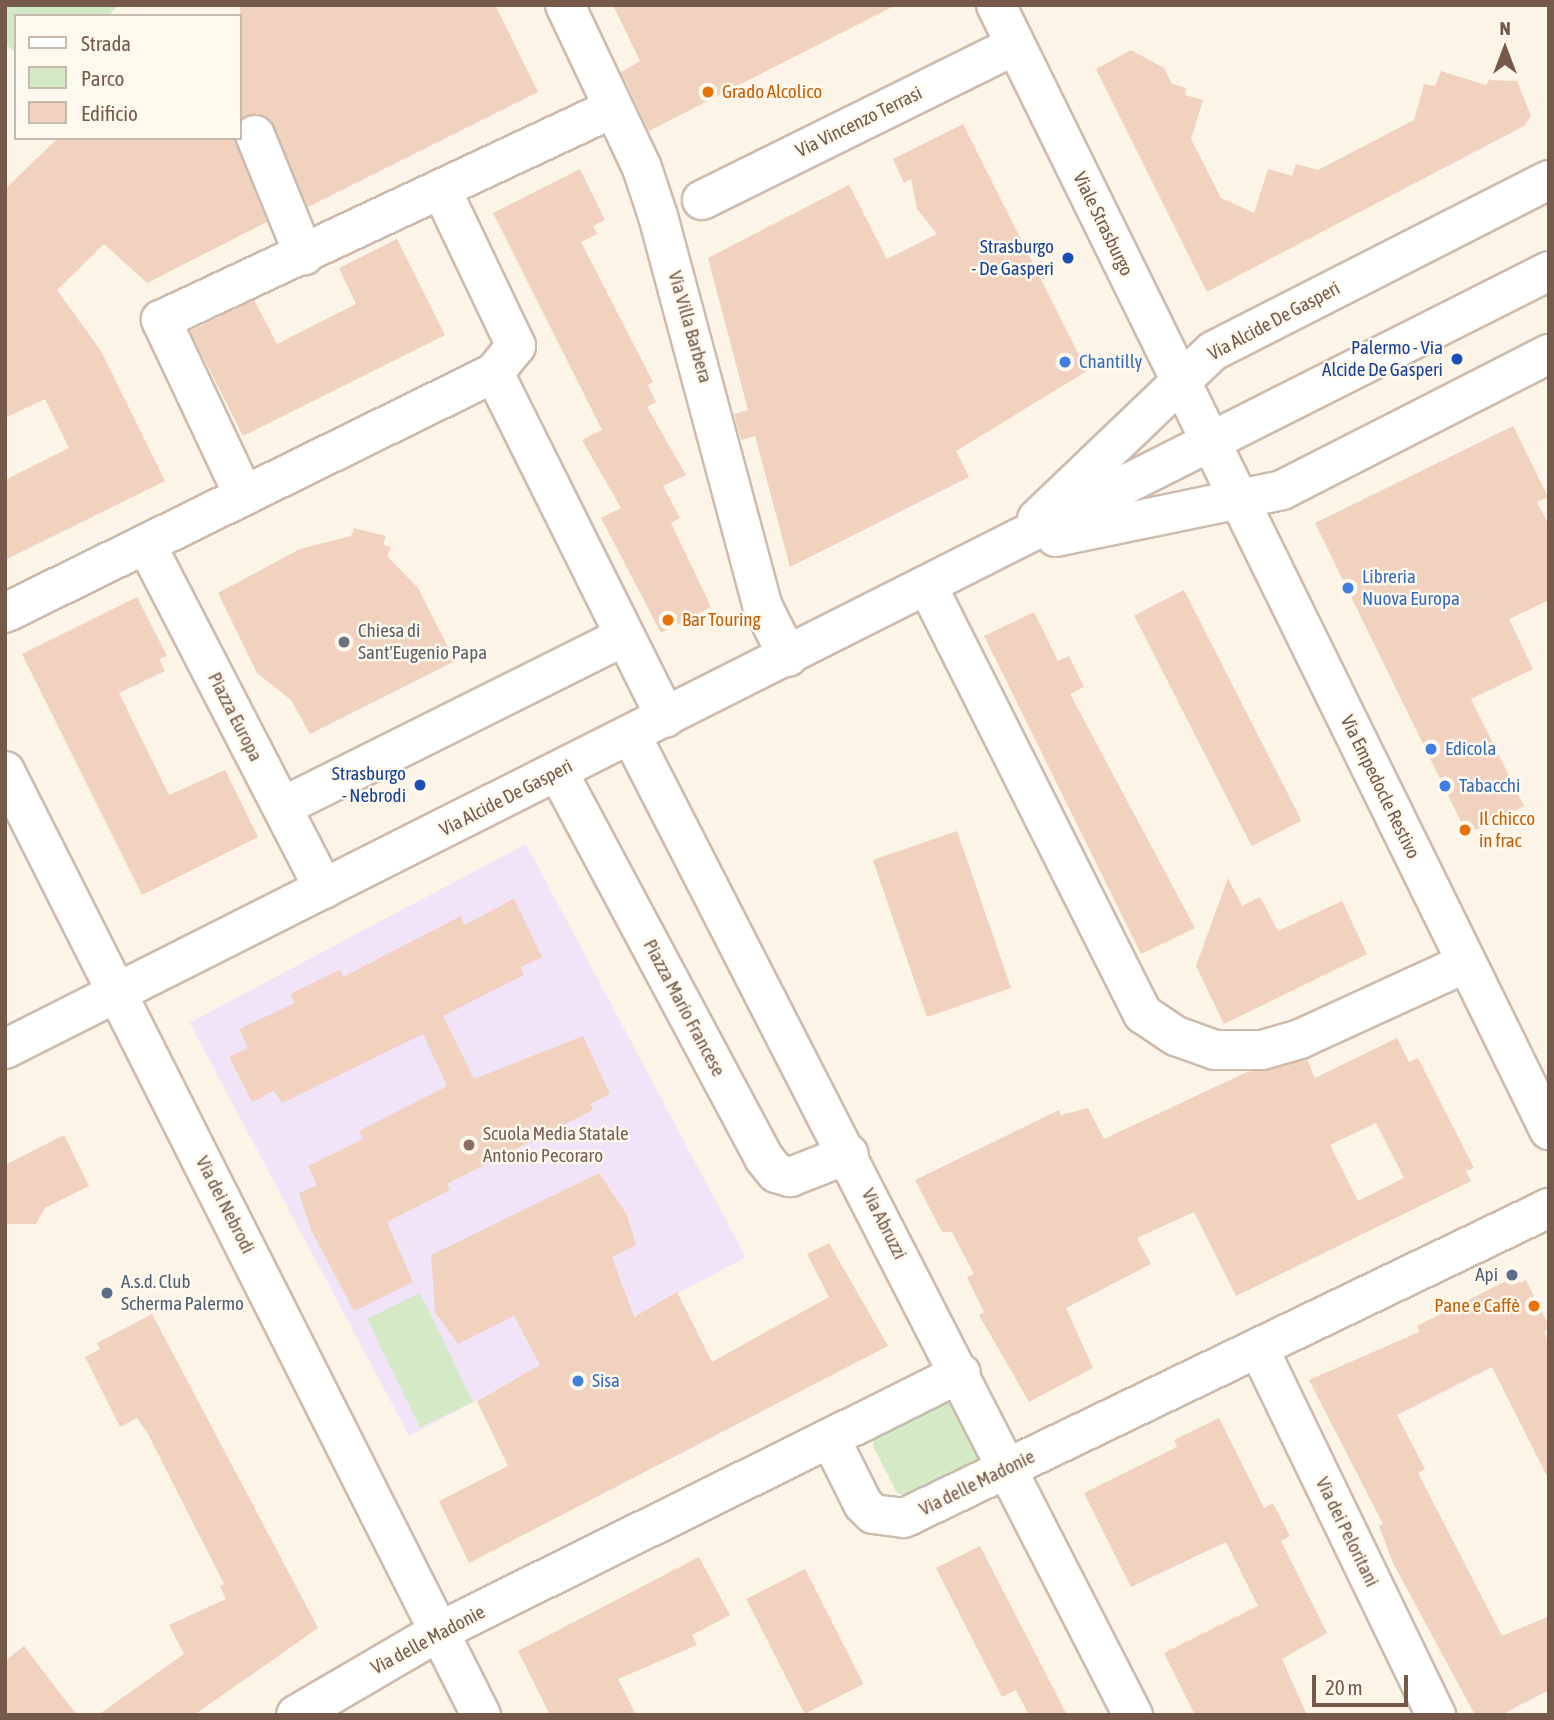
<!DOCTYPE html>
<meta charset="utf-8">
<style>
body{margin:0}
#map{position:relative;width:1554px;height:1720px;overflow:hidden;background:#fcf4e7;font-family:"Asap Condensed",sans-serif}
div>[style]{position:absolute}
.education>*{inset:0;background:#f1e3f8;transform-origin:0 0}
.green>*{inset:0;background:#d4e9c5;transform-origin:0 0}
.building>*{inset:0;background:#f1d2bf;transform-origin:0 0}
.roads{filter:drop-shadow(2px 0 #cdbbad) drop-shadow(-2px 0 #cdbbad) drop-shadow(0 2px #cdbbad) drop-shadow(0 -2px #cdbbad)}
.minor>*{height:38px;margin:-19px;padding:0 19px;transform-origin:19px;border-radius:19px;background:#fff}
.dots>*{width:19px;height:19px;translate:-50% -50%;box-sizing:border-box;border:4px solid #fef8ed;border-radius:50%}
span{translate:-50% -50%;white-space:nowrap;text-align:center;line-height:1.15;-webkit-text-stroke:5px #fef8ed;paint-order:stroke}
.food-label{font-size:19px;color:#c56008}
.left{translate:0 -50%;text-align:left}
.right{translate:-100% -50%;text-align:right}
.street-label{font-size:19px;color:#755a4c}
.transit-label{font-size:19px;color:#164399}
.shop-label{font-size:19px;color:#366cbe}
.worship-label{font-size:19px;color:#5b616d}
.education-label{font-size:19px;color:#785e54}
.service-label{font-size:19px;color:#4e5e75}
.frame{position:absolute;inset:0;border:7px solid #755a4c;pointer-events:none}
.legend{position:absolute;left:14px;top:14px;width:228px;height:126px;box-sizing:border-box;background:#fef8ed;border:2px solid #c7b9ad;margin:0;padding:9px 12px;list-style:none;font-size:21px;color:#755a4c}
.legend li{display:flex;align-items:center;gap:14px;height:35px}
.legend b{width:35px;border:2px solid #c7b9ad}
.north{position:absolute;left:1470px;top:14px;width:70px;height:70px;-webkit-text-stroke:5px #fef8ed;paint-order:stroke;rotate:0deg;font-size:19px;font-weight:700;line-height:28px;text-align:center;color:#755a4c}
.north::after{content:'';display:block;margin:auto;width:24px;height:32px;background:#755a4c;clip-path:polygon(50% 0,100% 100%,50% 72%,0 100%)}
.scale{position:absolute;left:1312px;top:1675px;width:96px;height:32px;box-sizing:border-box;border:4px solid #755a4c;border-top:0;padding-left:9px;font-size:21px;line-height:24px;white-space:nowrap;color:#755a4c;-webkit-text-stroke:5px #fef8ed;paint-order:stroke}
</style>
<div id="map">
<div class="education">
<div style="left:526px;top:844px;width:468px;height:381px;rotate:62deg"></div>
</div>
<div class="green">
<div style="clip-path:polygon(5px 5px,119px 5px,108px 16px,16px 16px,16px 53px,5px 44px)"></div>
<div style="left:420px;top:1293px;width:121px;height:59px;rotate:64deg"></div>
<div style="clip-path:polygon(947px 1401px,956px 1406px,980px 1453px,977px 1462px,905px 1496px,897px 1493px,873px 1446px,874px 1436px)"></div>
</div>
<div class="building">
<div style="clip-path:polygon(240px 5px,495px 5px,538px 92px,308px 207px,269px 118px,257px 113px,240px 120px)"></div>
<div style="clip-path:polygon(613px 5px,896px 5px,649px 131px,621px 72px,640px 61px)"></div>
<div style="clip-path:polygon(1131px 50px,1164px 68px,1172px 84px,1186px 88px,1185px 95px,1203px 100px,1191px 139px,1221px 198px,1254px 213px,1268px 169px,1292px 176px,1296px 164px,1318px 170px,1414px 120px,1424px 84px,1435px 86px,1441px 71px,1486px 85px,1489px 80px,1517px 81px,1531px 116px,1524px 126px,1207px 292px,1096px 69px)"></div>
<div style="clip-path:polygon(963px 124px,1087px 371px,956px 451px,969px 477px,790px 567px,755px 436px,741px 440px,734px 414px,748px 410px,708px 258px,849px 185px,887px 259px,937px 234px,917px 209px,911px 179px,904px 183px,893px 159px)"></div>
<div style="clip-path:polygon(58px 138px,234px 138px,267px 222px,147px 283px,104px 244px,57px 290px,101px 351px,165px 481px,5px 560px,5px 480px,69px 448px,45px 399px,5px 418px,5px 189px)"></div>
<div style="clip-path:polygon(580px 169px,605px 220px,593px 226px,597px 234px,581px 242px,653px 382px,648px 385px,656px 402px,647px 407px,686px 475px,663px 486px,680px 518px,671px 523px,711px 607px,661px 633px,601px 518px,621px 508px,582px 440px,602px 430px,493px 213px)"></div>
<div style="clip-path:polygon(397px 239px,445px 335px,243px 436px,190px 331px,254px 300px,277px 344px,356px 304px,339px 268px)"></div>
<div style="clip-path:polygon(1513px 426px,1548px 497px,1537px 502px,1549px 525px,1549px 600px,1509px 619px,1533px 669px,1471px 699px,1524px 806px,1467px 834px,1315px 523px)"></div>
<div style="clip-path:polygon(354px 528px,386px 536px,383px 545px,391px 547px,387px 556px,418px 588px,455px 661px,310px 734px,291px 700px,257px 673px,218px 593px,300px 549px,351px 536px)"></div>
<div style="left:1184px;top:590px;width:259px;height:56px;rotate:63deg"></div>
<div style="clip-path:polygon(137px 597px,167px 656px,159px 659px,165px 671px,119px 693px,169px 795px,225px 770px,258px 837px,142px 895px,22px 654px)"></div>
<div style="clip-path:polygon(1034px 612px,1058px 661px,1069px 656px,1084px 687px,1070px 694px,1195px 928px,1141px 954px,984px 636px)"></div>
<div style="left:957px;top:831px;width:166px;height:89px;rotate:71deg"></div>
<div style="clip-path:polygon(1228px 878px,1242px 906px,1260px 897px,1278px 931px,1342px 901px,1367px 954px,1224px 1024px,1196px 966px)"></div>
<div style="clip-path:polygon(514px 899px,542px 957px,521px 967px,524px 975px,443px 1016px,474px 1079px,583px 1036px,610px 1094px,590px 1104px,593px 1110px,447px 1184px,450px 1190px,387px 1222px,413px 1282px,354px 1311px,311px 1230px,299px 1193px,317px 1185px,308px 1166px,363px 1139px,359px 1131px,447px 1086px,423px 1034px,282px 1103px,274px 1091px,252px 1102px,229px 1057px,248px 1048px,239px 1029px,295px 1003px,290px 994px,340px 970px,343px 977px,461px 916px,464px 925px)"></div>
<div style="clip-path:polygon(evenodd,1397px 1038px,1409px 1062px,1418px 1058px,1474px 1168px,1466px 1171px,1471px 1181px,1236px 1296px,1194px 1212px,1137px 1238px,1151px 1264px,1066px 1308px,1093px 1368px,1029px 1402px,979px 1315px,984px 1312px,967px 1277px,974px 1274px,952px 1232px,942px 1232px,915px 1180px,1059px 1110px,1061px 1115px,1088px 1108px,1104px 1139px,1247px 1072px,1307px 1060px,1315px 1078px,1397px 1038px,1376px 1123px,1404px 1178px,1358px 1201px,1330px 1145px,1376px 1123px)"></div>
<div style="clip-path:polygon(64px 1135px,89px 1186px,45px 1208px,36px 1224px,5px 1224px,5px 1165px)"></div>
<div style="clip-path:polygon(599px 1173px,627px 1215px,636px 1245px,612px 1257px,634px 1317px,677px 1292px,712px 1362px,829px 1297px,807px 1254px,829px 1243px,888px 1346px,469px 1563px,439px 1501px,508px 1466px,477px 1401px,540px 1365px,514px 1316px,458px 1344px,435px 1312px,431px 1255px)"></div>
<div style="clip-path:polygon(1516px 1276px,1520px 1283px,1526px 1280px,1549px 1326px,1544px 1333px,1549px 1342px,1549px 1480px,1492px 1367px,1397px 1415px,1425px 1469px,1418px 1473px,1502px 1636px,1549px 1616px,1549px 1690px,1501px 1715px,1475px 1715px,1393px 1563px,1379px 1526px,1383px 1524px,1309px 1380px,1419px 1332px,1417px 1326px)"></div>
<div style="clip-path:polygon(152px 1314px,318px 1628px,194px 1715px,98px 1715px,184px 1654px,169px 1625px,226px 1599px,220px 1586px,224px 1584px,147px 1432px,137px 1418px,120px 1427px,85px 1357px,100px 1349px,97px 1343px)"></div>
<div style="clip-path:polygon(1219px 1418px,1264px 1508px,1273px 1503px,1290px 1536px,1281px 1541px,1327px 1633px,1282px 1659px,1307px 1715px,1195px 1715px,1164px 1653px,1258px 1606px,1226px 1542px,1131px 1587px,1084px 1493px,1177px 1447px,1174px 1440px)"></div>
<div style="clip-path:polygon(980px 1546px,1067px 1715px,1029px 1715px,1016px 1690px,1002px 1697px,936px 1568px)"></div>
<div style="clip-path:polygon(699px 1557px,730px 1615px,692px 1635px,697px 1645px,618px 1679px,636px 1715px,550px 1715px,518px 1651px)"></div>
<div style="left:805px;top:1569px;width:129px;height:66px;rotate:63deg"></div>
<div style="clip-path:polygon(24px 1646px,49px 1679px,77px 1715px,5px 1715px,5px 1661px)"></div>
</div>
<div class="roads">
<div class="minor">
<div style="left:565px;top:5px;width:180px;rotate:64.7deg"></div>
<div style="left:642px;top:168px;width:51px;rotate:71.6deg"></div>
<div style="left:658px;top:216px;width:403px;rotate:75deg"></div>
<div style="left:762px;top:605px;width:58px;rotate:63.4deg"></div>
<div style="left:996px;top:5px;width:1254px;rotate:63.82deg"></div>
<div style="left:255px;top:135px;width:130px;rotate:67.8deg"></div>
<div style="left:702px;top:200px;width:349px;rotate:-26.3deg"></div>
<div style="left:494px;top:373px;width:385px;rotate:63.5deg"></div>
<div style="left:244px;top:496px;width:195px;rotate:-115.2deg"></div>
<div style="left:161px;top:320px;width:480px;rotate:-25.1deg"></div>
<div style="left:1037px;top:519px;width:243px;rotate:-43.7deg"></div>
<div style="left:1213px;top:351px;width:377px;rotate:-27deg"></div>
<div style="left:1056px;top:537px;width:231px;rotate:-11.7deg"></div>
<div style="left:1282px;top:490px;width:300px;rotate:-27deg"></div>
<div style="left:146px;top:544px;width:388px;rotate:62.7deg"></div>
<div style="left:928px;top:587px;width:478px;rotate:63.3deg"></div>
<div style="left:1143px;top:1014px;width:40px;rotate:34deg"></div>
<div style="left:1176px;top:1036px;width:41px;rotate:19.7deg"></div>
<div style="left:1215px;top:1050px;width:47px"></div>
<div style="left:1262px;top:1050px;width:40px;rotate:-16deg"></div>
<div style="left:1300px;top:1039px;width:183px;rotate:-24.6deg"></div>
<div style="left:5px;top:613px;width:545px;rotate:-26.14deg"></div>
<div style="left:494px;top:373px;width:35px;rotate:-51deg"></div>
<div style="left:516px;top:346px;width:172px;rotate:-115.5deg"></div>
<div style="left:631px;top:735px;width:1101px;rotate:62.88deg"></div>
<div style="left:5px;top:771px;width:1057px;rotate:63.24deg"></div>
<div style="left:558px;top:772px;width:438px;rotate:61.9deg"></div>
<div style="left:764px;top:1158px;width:19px;rotate:51deg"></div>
<div style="left:776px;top:1173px;width:15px;rotate:16deg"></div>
<div style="left:790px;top:1177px;width:63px;rotate:-21.3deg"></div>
<div style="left:282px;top:807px;width:383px;rotate:-26.5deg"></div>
<div style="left:5px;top:1049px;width:1729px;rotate:-26.74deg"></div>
<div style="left:1259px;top:1349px;width:407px;rotate:64.2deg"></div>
<div style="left:830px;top:1438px;width:74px;rotate:63.4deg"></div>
<div style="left:863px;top:1504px;width:14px;rotate:45deg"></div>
<div style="left:873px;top:1514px;width:31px;rotate:7deg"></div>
<div style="left:904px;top:1518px;width:716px;rotate:-25.67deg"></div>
<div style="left:296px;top:1715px;width:167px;rotate:-30.3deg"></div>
<div style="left:440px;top:1631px;width:581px;rotate:-26.34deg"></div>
</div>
</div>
<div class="dots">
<div style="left:708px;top:92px;background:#e8710a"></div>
<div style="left:1068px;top:258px;background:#1a4fb4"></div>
<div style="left:1457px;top:359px;background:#1a4fb4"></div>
<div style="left:1065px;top:362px;background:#3f7fe0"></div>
<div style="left:1348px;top:588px;background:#3f7fe0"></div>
<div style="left:668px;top:620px;background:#e8710a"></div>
<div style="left:344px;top:642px;background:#6b7280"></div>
<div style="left:1431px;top:749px;background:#3f7fe0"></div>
<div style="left:420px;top:785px;background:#1a4fb4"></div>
<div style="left:1445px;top:786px;background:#3f7fe0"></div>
<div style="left:1465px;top:830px;background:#e8710a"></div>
<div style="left:469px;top:1145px;background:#8d6e63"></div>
<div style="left:1512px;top:1275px;background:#5c6f8a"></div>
<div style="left:107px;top:1293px;background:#5c6f8a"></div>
<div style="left:1534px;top:1306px;background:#e8710a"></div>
<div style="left:578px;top:1381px;background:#3f7fe0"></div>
</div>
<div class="food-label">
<span class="left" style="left:722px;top:92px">Grado Alcolico</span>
<span class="left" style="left:682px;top:620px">Bar Touring</span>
<span class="left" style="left:1479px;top:830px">Il chicco<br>in frac</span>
<span class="right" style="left:1520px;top:1306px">Pane e Caffè</span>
</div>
<div class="street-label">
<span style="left:859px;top:122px;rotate:-26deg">Via Vincenzo Terrasi</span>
<span style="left:1103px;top:224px;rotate:64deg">Viale Strasburgo</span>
<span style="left:1274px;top:321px;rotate:-28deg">Via Alcide De Gasperi</span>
<span style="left:690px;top:327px;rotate:74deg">Via Villa Barbera</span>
<span style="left:235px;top:717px;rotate:63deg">Piazza Europa</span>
<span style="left:1380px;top:787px;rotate:64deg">Via Empedocle Restivo</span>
<span style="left:506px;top:798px;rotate:-27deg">Via Alcide De Gasperi</span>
<span style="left:684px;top:1008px;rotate:62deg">Piazza Mario Francese</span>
<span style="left:225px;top:1205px;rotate:63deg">Via dei Nebrodi</span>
<span style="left:884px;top:1224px;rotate:63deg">Via Abruzzi</span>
<span style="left:977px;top:1483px;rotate:-26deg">Via delle Madonie</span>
<span style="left:1347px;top:1532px;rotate:64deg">Via dei Peloritani</span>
<span style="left:428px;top:1640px;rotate:-28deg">Via delle Madonie</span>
</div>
<div class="transit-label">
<span class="right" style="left:1054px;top:258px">Strasburgo<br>- De Gasperi</span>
<span class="right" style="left:1443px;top:359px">Palermo - Via<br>Alcide De Gasperi</span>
<span class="right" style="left:406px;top:785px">Strasburgo<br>- Nebrodi</span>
</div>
<div class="shop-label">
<span class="left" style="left:1079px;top:362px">Chantilly</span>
<span class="left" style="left:1362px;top:588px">Libreria<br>Nuova Europa</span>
<span class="left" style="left:1445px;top:749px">Edicola</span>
<span class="left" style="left:1459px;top:786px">Tabacchi</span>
<span class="left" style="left:592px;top:1381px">Sisa</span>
</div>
<div class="worship-label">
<span class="left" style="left:358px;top:642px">Chiesa di<br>Sant'Eugenio Papa</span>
</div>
<div class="education-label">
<span class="left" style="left:483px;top:1145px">Scuola Media Statale<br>Antonio Pecoraro</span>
</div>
<div class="service-label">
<span class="right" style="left:1498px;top:1275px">Api</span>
<span class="left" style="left:121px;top:1293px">A.s.d. Club<br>Scherma Palermo</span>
</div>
<div class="frame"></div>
<ul class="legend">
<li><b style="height:9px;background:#fff"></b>Strada</li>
<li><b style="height:19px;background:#d4e9c5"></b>Parco</li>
<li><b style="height:19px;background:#f1d2bf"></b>Edificio</li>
</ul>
<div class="north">N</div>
<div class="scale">20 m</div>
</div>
